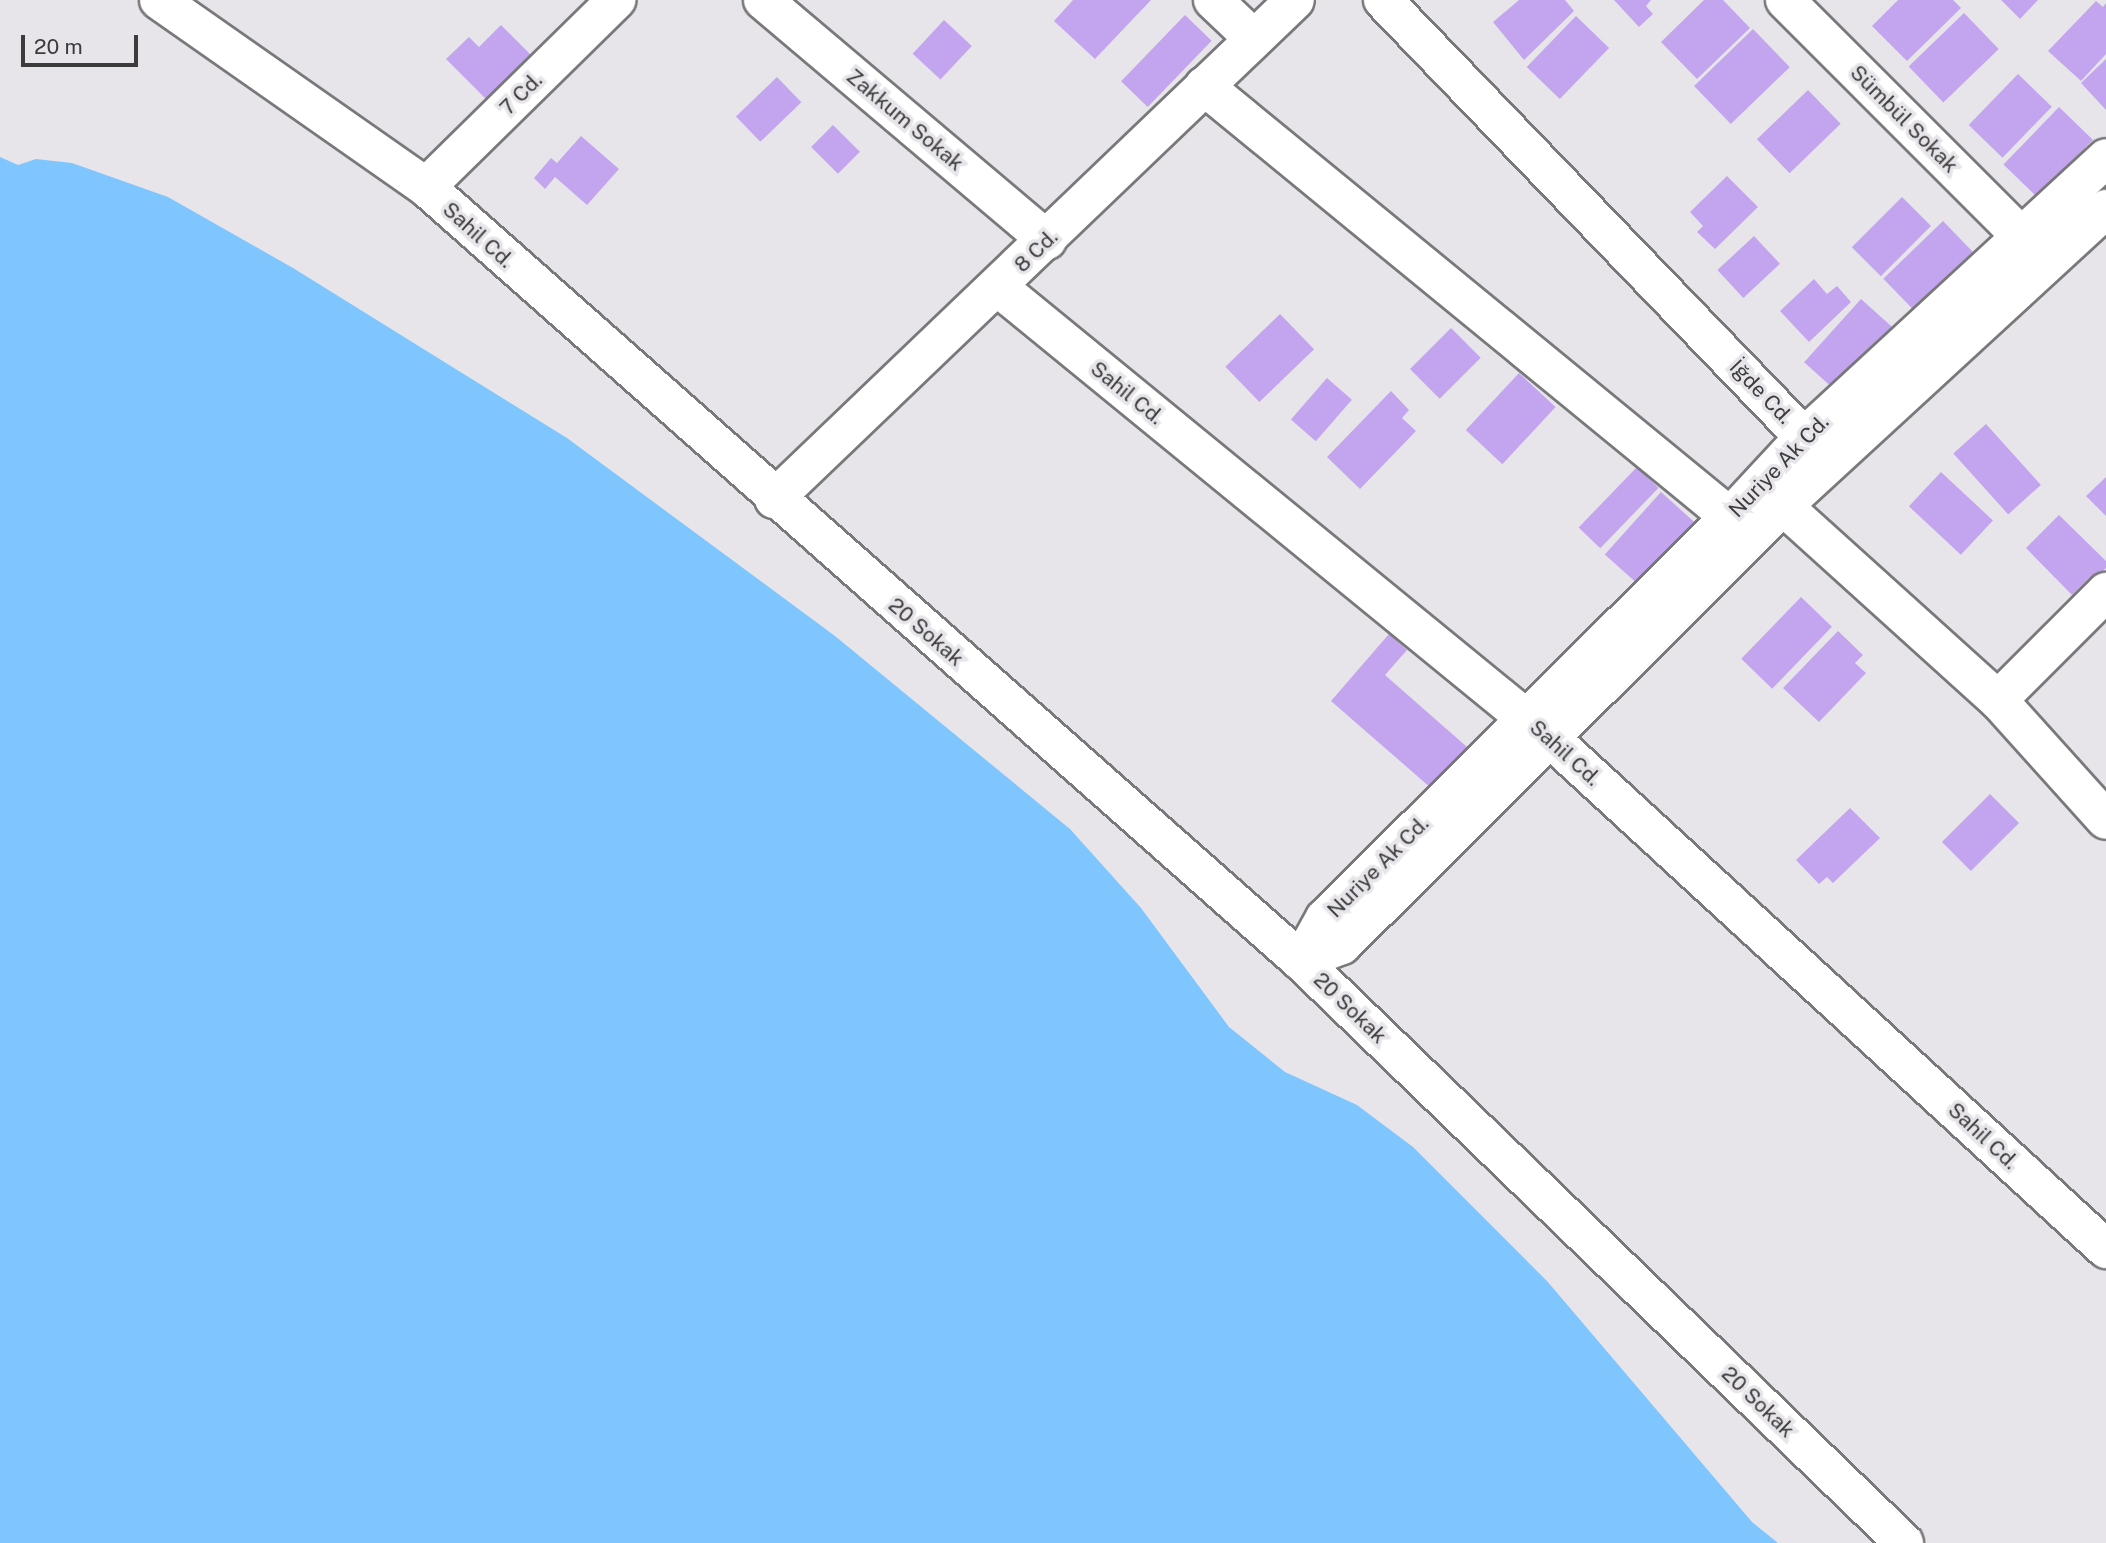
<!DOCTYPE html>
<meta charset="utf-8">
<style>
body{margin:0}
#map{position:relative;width:2106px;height:1543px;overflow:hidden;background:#e7e5e9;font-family:"Public Sans",sans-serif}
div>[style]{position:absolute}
.water>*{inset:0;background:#7fc6fe}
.building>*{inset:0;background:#c3a5ef;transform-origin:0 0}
.roads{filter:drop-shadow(2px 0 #79787b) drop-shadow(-2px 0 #79787b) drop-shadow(0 2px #79787b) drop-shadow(0 -2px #79787b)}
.minor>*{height:38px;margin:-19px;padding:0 19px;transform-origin:19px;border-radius:19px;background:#fff}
span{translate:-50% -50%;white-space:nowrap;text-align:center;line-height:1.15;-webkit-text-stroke:7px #e7e5e9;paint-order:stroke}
.street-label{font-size:21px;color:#3c3c3d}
.scale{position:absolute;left:21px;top:35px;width:117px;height:32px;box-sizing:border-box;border:4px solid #3c3c3d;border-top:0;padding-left:9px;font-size:21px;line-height:24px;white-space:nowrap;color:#3c3c3d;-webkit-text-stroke:5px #e7e5e9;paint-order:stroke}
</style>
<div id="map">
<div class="water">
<div style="clip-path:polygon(0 157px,18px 165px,36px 159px,72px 163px,168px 197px,293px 268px,567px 438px,835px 636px,1070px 829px,1141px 908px,1229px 1027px,1285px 1072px,1357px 1105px,1413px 1147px,1547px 1281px,1752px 1522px,1778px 1543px,0 1543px)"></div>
</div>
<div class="building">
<div style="clip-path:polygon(1073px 0,1151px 0,1095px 59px,1054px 21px)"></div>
<div style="clip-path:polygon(1519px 0,1565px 0,1574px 11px,1524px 60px,1493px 22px)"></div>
<div style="clip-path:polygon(1614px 0,1651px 0,1646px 6px,1653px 14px,1639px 27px)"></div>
<div style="clip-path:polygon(1704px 0,1723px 0,1750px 28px,1697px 79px,1661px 42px)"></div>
<div style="clip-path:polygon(1898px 0,1953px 0,1961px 8px,1907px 61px,1872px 26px)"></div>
<div style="clip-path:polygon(2001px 0,2038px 0,2020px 19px)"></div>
<div style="clip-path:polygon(2096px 1px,2103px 7px,2106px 3px,2106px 54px,2081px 81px,2048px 51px)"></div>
<div style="left:1964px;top:13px;width:50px;height:77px;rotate:46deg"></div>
<div style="left:1185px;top:15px;width:37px;height:92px;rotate:44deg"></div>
<div style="left:1576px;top:16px;width:46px;height:71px;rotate:44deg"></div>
<div style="left:944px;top:20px;width:38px;height:46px;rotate:43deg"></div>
<div style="clip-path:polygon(501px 25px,541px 65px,497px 110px,446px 59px,469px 37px,479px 47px)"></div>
<div style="left:1753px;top:29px;width:53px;height:82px;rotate:46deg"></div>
<div style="clip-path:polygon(2106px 59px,2106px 110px,2081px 83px)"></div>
<div style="left:2018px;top:74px;width:47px;height:71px;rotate:44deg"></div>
<div style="left:777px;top:77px;width:35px;height:57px;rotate:46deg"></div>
<div style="left:1808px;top:90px;width:47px;height:71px;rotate:46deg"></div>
<div style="left:2059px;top:107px;width:47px;height:80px;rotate:44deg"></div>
<div style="left:833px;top:125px;width:38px;height:31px;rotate:45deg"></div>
<div style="clip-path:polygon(581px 136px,619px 169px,587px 205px,555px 177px,545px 189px,534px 178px,551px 158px,557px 163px)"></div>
<div style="clip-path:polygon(1727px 176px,1758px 207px,1715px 249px,1697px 232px,1703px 226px,1690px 212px)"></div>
<div style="left:1902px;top:197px;width:41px;height:71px;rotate:45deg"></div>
<div style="left:1943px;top:221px;width:43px;height:83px;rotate:46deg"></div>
<div style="left:1754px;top:236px;width:38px;height:50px;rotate:47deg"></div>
<div style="clip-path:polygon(1814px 279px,1827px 294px,1837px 286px,1851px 302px,1809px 342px,1780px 311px)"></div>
<div style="left:1861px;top:299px;width:42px;height:85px;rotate:42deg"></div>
<div style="left:1280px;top:314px;width:49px;height:76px;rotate:46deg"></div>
<div style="left:1451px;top:328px;width:42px;height:58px;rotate:45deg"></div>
<div style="left:1519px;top:373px;width:50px;height:78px;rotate:43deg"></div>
<div style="left:1327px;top:378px;width:33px;height:55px;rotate:41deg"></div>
<div style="clip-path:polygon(1391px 391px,1409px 410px,1402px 418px,1416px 431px,1360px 489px,1327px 457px)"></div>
<div style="left:1986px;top:424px;width:82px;height:44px;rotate:48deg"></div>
<div style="left:1637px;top:467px;width:30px;height:84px;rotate:44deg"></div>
<div style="left:1941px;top:472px;width:71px;height:47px;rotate:43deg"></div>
<div style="clip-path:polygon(2106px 477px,2106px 516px,2086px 496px)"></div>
<div style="left:1661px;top:492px;width:47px;height:84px;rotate:42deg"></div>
<div style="clip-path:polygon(2059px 515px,2106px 561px,2106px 568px,2092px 581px,2089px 578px,2072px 595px,2026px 548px)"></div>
<div style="left:1801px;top:597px;width:43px;height:86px;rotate:44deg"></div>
<div style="clip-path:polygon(1838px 631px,1863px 655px,1855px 663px,1866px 673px,1819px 722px,1783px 688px)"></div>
<div style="clip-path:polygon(1389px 634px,1407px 650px,1385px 675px,1475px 754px,1439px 795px,1331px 701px)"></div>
<div style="left:1990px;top:794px;width:41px;height:68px;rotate:45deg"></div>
<div style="clip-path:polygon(1850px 808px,1880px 838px,1833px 883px,1827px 877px,1819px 884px,1796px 860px)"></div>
</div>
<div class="roads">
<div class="minor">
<div style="left:159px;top:0;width:326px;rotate:35deg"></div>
<div style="left:426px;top:187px;width:1168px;rotate:41.5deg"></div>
<div style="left:1301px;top:961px;width:838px;rotate:43.98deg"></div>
<div style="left:763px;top:0;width:372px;rotate:40.2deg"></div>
<div style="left:1213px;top:0;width:54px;rotate:43.5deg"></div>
<div style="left:1383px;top:0;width:607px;rotate:46.07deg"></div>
<div style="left:1804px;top:437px;width:72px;rotate:106.9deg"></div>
<div style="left:1783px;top:506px;width:290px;rotate:42.1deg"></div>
<div style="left:1998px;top:700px;width:161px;rotate:48deg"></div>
<div style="left:1785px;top:0;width:337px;rotate:45deg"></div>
<div style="left:1204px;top:86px;width:680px;rotate:39.33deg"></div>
<div style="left:1730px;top:517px;width:25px;rotate:-12deg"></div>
<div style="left:426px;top:187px;width:267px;rotate:-44.5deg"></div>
<div style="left:998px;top:287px;width:714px;rotate:39.26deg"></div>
<div style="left:1551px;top:739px;width:754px;rotate:42.58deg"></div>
<div style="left:774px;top:499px;width:721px;rotate:-43.76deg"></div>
<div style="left:1998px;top:700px;width:153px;rotate:-45deg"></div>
<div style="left:1301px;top:961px;width:49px;rotate:-60.8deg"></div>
<div style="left:1325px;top:918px;width:570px;rotate:-44.72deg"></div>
<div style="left:1730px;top:517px;width:109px;rotate:-47.2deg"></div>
<div style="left:1804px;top:437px;width:411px;rotate:-42.7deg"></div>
<div style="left:1301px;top:961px;width:44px;rotate:-21.3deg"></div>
<div style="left:1342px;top:945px;width:622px;rotate:-44.87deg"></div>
<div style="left:1783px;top:506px;width:439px;rotate:-42.6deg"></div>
</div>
</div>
<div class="street-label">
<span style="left:521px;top:94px;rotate:-45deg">7 Cd.</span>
<span style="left:1904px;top:119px;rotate:45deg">Sümbül Sokak</span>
<span style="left:905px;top:120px;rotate:40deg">Zakkum Sokak</span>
<span style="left:478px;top:235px;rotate:42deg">Sahil Cd.</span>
<span style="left:1036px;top:251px;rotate:-44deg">8 Cd.</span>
<span style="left:1761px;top:392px;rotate:46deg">İğde Cd.</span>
<span style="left:1127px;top:393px;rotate:39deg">Sahil Cd.</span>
<span style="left:1779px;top:466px;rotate:-46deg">Nuriye Ak Cd.</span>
<span style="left:926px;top:632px;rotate:41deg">20 Sokak</span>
<span style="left:1565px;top:753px;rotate:42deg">Sahil Cd.</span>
<span style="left:1378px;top:867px;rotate:-45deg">Nuriye Ak Cd.</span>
<span style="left:1350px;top:1008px;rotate:44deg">20 Sokak</span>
<span style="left:1983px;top:1136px;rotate:43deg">Sahil Cd.</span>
<span style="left:1758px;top:1402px;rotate:44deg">20 Sokak</span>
</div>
<div class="scale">20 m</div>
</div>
